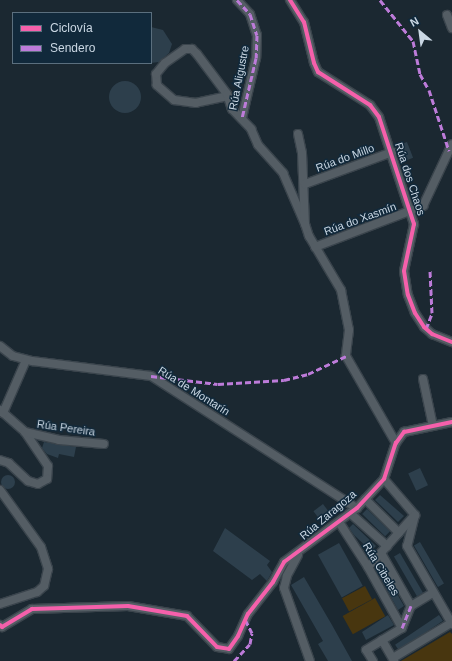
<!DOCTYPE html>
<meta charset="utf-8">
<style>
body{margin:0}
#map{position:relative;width:452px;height:661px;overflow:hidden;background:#1b2831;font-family:Helvetica,sans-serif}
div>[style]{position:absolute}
.green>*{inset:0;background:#48360f;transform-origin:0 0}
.building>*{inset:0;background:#2d3f4c;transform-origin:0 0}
.round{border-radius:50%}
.roads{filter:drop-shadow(1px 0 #3a444c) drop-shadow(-1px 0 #3a444c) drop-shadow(0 1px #3a444c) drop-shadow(0 -1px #3a444c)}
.minor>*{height:8px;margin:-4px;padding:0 4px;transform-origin:4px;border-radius:4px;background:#545d64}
.quiet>*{height:3px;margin-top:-1.5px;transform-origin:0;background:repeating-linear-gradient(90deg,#bd7bd9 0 6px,transparent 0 9px)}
.cycleway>*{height:4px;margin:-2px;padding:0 2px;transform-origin:2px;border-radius:2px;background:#f560ab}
span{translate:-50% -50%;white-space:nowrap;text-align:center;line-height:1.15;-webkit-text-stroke:3px #11293b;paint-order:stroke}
.street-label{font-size:11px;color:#cad7e3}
.legend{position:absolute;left:12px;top:12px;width:140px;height:52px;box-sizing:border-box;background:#11293b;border:1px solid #5b6f7e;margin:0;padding:5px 7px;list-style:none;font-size:12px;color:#cad7e3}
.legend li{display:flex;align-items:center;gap:8px;height:20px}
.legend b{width:20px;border:1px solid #5b6f7e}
.north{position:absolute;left:400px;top:12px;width:40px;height:40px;-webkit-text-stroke:3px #11293b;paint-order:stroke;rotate:331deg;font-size:11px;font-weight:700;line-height:16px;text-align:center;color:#cad7e3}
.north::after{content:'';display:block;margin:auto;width:14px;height:18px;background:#cad7e3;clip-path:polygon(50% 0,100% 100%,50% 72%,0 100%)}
</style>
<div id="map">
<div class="green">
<div style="left:365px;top:586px;width:15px;height:26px;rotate:62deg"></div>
<div style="left:375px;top:598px;width:21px;height:37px;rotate:61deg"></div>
<div style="clip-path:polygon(450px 632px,452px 634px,452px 661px,401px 661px)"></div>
</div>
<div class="building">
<div style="clip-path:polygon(151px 27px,163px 30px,172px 44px,169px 53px,159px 62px,151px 63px)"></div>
<div class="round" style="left:109px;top:81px;width:32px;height:32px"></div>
<div style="left:407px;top:142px;width:17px;height:10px;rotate:69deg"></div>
<div style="clip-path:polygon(44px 442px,76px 447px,74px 457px,59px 454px,58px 458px,47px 454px,42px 448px)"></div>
<div style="left:420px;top:468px;width:19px;height:13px;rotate:65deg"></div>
<div class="round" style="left:1px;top:475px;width:14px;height:14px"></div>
<div style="clip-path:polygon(380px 495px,404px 516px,398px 522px,375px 500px)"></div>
<div style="left:323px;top:504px;width:10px;height:12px;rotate:53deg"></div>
<div style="left:367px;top:509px;width:32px;height:7px;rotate:44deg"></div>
<div style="clip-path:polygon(353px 524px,376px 546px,371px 551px,354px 535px,349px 528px)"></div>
<div style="clip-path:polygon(225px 528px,270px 561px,267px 565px,272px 572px,267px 581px,260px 574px,252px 580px,213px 551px)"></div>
<div style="left:420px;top:542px;width:48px;height:7px;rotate:60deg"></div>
<div style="left:339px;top:543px;width:49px;height:24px;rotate:61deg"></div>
<div style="left:400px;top:553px;width:46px;height:7px;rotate:60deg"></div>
<div style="clip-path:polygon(380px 564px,404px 606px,398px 610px,375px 568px)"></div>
<div style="clip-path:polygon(304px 577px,332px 625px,352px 661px,328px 661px,318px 644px,323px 641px,291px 585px)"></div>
<div style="clip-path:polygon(388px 615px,394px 625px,366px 640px,362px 632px)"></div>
<div style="left:439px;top:615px;width:7px;height:53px;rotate:56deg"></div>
</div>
<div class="roads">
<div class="minor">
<div style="left:237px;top:0;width:19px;rotate:47deg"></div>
<div style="left:250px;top:14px;width:22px;rotate:72deg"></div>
<div style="left:257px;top:35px;width:23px;rotate:92deg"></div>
<div style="left:256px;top:58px;width:62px;rotate:103.1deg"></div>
<div style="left:290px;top:0;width:26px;rotate:58deg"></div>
<div style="left:304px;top:22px;width:42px;rotate:76.3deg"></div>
<div style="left:314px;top:63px;width:10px;rotate:66deg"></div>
<div style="left:318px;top:72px;width:62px;rotate:32.4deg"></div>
<div style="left:370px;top:105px;width:15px;rotate:53deg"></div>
<div style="left:379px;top:117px;width:113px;rotate:71.9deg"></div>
<div style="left:414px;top:224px;width:48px;rotate:102deg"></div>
<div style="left:404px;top:271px;width:24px;rotate:81deg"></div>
<div style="left:408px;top:295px;width:19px;rotate:69deg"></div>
<div style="left:415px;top:313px;width:17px;rotate:57deg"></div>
<div style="left:424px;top:327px;width:11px;rotate:41deg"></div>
<div style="left:432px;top:334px;width:22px;rotate:22deg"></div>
<div style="left:447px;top:15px;width:14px;rotate:69deg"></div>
<div style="left:228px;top:96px;width:33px;rotate:168deg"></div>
<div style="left:196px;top:103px;width:22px;rotate:-172deg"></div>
<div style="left:174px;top:100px;width:23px;rotate:-139deg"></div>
<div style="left:157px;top:85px;width:11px;rotate:-95deg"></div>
<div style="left:156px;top:74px;width:14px;rotate:-51deg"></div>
<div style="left:165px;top:63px;width:24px;rotate:-35deg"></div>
<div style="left:185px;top:49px;width:7px"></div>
<div style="left:192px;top:49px;width:7px;rotate:45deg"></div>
<div style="left:197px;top:54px;width:50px;rotate:53.1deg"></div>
<div style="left:227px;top:94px;width:16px;rotate:72deg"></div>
<div style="left:232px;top:109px;width:28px;rotate:46deg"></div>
<div style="left:251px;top:129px;width:17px;rotate:66deg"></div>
<div style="left:258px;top:145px;width:38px;rotate:48deg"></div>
<div style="left:283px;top:173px;width:56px;rotate:66.7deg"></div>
<div style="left:298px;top:134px;width:19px;rotate:78deg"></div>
<div style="left:302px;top:153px;width:71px;rotate:87.6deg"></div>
<div style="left:305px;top:224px;width:13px;rotate:72deg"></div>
<div style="left:309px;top:236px;width:63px;rotate:59.3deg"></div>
<div style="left:341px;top:290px;width:41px;rotate:78.7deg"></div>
<div style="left:349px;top:330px;width:26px;rotate:97deg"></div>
<div style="left:346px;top:356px;width:100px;rotate:60.1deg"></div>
<div style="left:305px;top:184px;width:93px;rotate:-20.2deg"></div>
<div style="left:315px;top:247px;width:116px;rotate:-20.8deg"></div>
<div style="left:423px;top:206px;width:68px;rotate:-64.9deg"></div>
<div style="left:0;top:346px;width:16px;rotate:38deg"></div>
<div style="left:13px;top:356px;width:20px;rotate:15deg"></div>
<div style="left:32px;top:361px;width:120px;rotate:7.2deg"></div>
<div style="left:151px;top:376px;width:245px;rotate:32.7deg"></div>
<div style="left:423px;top:379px;width:48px;rotate:78deg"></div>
<div style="left:0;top:410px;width:33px;rotate:41deg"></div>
<div style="left:25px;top:432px;width:41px;rotate:55.9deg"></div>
<div style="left:48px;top:466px;width:13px;rotate:94deg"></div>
<div style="left:47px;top:479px;width:10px;rotate:151deg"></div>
<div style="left:38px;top:484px;width:10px;rotate:-163deg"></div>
<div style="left:28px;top:481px;width:26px;rotate:-137deg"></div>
<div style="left:9px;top:463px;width:9px;rotate:-162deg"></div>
<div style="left:3px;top:413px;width:58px;rotate:-66.5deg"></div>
<div style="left:25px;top:432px;width:35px;rotate:13deg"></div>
<div style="left:59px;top:440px;width:45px;rotate:5.1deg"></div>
<div style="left:384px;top:479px;width:48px;rotate:49.3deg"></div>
<div style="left:0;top:490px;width:70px;rotate:54.3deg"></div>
<div style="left:41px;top:547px;width:23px;rotate:72deg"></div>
<div style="left:48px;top:569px;width:17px;rotate:103deg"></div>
<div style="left:44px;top:586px;width:9px;rotate:139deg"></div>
<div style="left:37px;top:592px;width:39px;rotate:162deg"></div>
<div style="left:365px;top:499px;width:48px;rotate:45deg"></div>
<div style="left:350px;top:513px;width:50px;rotate:41.7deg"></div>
<div style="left:415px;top:515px;width:32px;rotate:104deg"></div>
<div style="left:407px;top:546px;width:90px;rotate:60deg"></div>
<div style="left:339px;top:522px;width:54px;rotate:57.2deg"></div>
<div style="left:368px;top:567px;width:70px;rotate:60.9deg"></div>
<div style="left:381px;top:553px;width:61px;rotate:60.5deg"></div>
<div style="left:298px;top:555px;width:24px;rotate:118deg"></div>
<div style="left:287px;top:576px;width:12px;rotate:104deg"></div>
<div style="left:284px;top:588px;width:77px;rotate:70.4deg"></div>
<div style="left:368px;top:567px;width:69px;rotate:-48deg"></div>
<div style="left:0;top:625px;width:3px;rotate:45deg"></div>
<div style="left:2px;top:627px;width:35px;rotate:-31deg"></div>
<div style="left:32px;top:609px;width:96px;rotate:-1.8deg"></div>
<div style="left:128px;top:606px;width:60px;rotate:9.6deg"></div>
<div style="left:187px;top:616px;width:43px;rotate:45.9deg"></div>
<div style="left:217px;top:647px;width:12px;rotate:9deg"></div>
<div style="left:229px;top:649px;width:16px;rotate:-55deg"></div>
<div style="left:238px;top:636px;width:24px;rotate:-66deg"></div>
<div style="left:248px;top:614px;width:41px;rotate:-52deg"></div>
<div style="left:273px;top:582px;width:23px;rotate:-61deg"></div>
<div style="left:284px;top:562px;width:91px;rotate:-36.5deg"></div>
<div style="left:357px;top:508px;width:40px;rotate:-47deg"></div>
<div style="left:384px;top:479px;width:38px;rotate:-72deg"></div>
<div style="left:396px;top:443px;width:14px;rotate:-54deg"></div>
<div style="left:404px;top:432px;width:49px;rotate:-11.8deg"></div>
<div style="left:382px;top:640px;width:24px;rotate:60deg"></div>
<div style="left:393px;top:658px;width:68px;rotate:-31.1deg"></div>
<div style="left:373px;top:661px;width:13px;rotate:-122deg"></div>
<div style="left:366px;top:650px;width:42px;rotate:-31.4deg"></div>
<div style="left:402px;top:628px;width:24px;rotate:-68deg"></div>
<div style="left:411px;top:606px;width:26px;rotate:-31deg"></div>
</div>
</div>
<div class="quiet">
<div style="left:237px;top:0;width:19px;rotate:47deg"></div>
<div style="left:250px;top:14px;width:22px;rotate:72deg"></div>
<div style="left:257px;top:35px;width:23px;rotate:92deg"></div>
<div style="left:256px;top:58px;width:62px;rotate:103.1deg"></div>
<div style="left:380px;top:0;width:53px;rotate:51.2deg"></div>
<div style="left:413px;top:41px;width:34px;rotate:78deg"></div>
<div style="left:420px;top:74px;width:18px;rotate:61deg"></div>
<div style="left:429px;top:90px;width:64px;rotate:71.8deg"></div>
<div style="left:426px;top:329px;width:17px;rotate:-69deg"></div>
<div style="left:432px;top:313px;width:43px;rotate:-92.7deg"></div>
<div style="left:151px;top:376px;width:67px;rotate:6.8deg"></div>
<div style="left:218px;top:384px;width:66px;rotate:-3.5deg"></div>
<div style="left:284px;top:380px;width:25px;rotate:-14deg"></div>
<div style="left:308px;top:374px;width:42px;rotate:-25.3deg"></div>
<div style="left:402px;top:628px;width:24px;rotate:-68deg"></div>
<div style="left:234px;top:661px;width:23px;rotate:-47deg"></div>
<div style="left:250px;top:644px;width:11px;rotate:-80deg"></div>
<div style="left:252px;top:633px;width:16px;rotate:-117deg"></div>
</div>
<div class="cycleway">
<div style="left:290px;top:0;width:26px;rotate:58deg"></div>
<div style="left:304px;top:22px;width:42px;rotate:76.3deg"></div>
<div style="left:314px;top:63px;width:10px;rotate:66deg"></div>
<div style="left:318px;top:72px;width:62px;rotate:32.4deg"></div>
<div style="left:370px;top:105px;width:15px;rotate:53deg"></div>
<div style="left:379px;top:117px;width:113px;rotate:71.9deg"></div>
<div style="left:414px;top:224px;width:48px;rotate:102deg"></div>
<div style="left:404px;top:271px;width:24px;rotate:81deg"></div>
<div style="left:408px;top:295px;width:19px;rotate:69deg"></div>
<div style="left:415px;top:313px;width:17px;rotate:57deg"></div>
<div style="left:424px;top:327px;width:11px;rotate:41deg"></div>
<div style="left:432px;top:334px;width:22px;rotate:22deg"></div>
<div style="left:0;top:625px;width:3px;rotate:45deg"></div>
<div style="left:2px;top:627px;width:35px;rotate:-31deg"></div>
<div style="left:32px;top:609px;width:96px;rotate:-1.8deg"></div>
<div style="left:128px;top:606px;width:60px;rotate:9.6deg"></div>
<div style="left:187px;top:616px;width:43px;rotate:45.9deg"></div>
<div style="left:217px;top:647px;width:12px;rotate:9deg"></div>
<div style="left:229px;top:649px;width:16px;rotate:-55deg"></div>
<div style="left:238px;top:636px;width:24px;rotate:-66deg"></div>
<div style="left:248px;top:614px;width:41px;rotate:-52deg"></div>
<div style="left:273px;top:582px;width:23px;rotate:-61deg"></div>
<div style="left:284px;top:562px;width:91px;rotate:-36.5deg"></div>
<div style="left:357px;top:508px;width:40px;rotate:-47deg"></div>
<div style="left:384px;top:479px;width:38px;rotate:-72deg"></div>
<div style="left:396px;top:443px;width:14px;rotate:-54deg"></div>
<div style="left:404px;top:432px;width:49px;rotate:-11.8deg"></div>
</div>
<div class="street-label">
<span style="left:239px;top:78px;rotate:-79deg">Rúa Aligustre</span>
<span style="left:345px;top:158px;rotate:-20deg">Rúa do Millo</span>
<span style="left:410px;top:179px;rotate:72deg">Rúa dos Chaos</span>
<span style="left:360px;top:219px;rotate:-20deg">Rúa do Xasmín</span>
<span style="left:194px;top:391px;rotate:32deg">Rúa de Montarín</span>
<span style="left:66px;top:428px;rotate:8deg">Rúa Pereira</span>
<span style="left:328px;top:515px;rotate:-40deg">Rúa Zaragoza</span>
<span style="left:381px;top:569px;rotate:59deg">Rúa Cibeles</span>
</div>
<ul class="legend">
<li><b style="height:5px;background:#f560ab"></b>Ciclovía</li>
<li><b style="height:5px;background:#bd7bd9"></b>Sendero</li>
</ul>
<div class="north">N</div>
</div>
